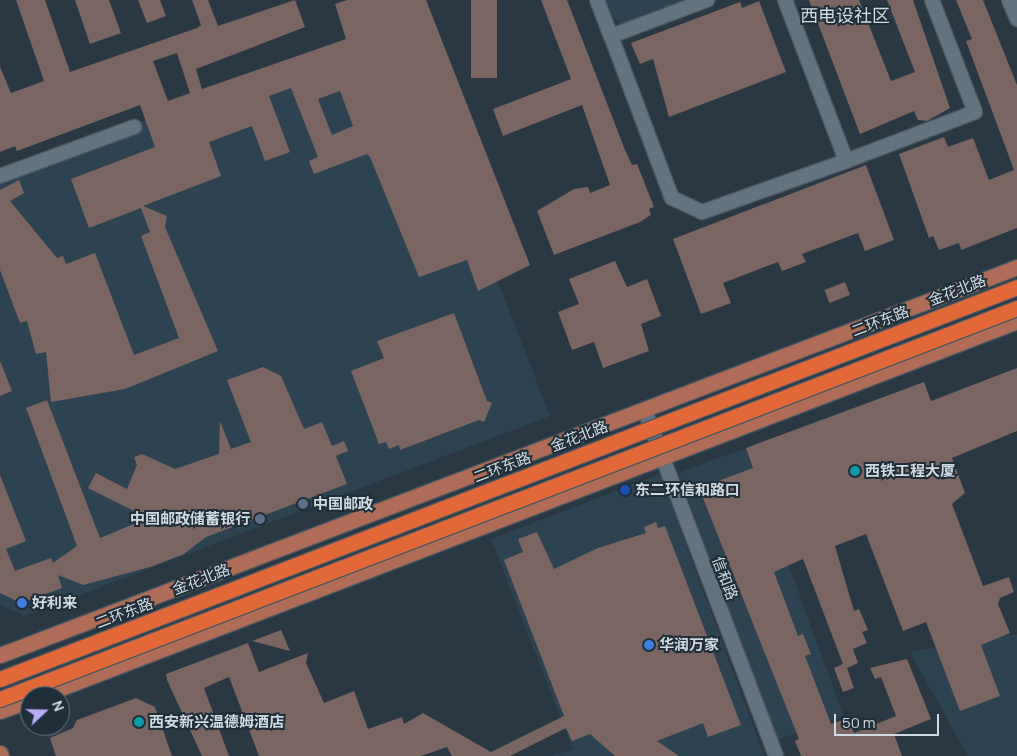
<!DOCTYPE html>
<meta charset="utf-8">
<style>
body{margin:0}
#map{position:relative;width:1017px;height:756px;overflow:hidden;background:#2a3843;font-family:Manrope,"Noto Sans SC",sans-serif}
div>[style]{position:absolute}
.built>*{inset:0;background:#2e4352;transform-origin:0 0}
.building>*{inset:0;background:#7a6562;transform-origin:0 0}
.roads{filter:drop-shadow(1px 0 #4b5760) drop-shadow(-1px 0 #4b5760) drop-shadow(0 1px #4b5760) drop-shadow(0 -1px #4b5760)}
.minor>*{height:14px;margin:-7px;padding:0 7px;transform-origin:7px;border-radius:7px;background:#63737f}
.major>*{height:15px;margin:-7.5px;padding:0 7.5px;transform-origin:7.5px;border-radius:7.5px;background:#af6c56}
.bridges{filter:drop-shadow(1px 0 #4b5760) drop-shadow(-1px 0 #4b5760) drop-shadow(0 1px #4b5760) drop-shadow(0 -1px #4b5760)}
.highway-bridge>*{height:15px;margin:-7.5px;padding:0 7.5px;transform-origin:7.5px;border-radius:7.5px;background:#e2683a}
.dots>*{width:14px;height:14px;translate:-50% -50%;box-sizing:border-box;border:2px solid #202e39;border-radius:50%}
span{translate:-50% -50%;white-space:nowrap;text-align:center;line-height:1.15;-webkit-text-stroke:4px #202e39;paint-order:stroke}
.street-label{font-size:15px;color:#d1dae1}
.poi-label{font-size:15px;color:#d1dae1;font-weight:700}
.left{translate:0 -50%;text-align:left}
.right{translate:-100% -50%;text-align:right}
.quarter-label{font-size:18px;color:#d1dae1}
.north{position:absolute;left:20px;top:686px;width:50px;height:50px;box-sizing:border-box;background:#202e39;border:1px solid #67737c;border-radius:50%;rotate:69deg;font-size:14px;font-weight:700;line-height:20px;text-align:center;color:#d1dae1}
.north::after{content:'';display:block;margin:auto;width:18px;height:22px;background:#b6acf8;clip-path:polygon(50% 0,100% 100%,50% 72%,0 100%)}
.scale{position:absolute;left:834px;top:714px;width:105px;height:22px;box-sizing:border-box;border:2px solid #d1dae1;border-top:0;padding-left:6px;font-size:15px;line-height:18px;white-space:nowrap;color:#d1dae1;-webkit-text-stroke:4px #202e39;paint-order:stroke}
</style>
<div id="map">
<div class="built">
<div style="clip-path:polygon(604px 0,696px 0,625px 27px,610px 15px)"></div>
<div style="clip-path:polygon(401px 31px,550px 416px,25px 616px,0 605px,0 171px)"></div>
<div style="left:746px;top:448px;width:285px;height:72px;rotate:70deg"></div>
<div style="clip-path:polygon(660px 474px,764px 756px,552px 756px,573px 750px,491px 539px)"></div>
<div style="clip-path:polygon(1017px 634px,1017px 756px,968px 756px,910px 652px)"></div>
</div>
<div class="building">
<div style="clip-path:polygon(evenodd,16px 0,45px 0,70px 72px,197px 28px,201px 25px,192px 0,208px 0,218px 26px,295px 0,305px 27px,196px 69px,202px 89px,346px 39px,335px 4px,347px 0,426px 0,530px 265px,478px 291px,467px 260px,419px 277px,370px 157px,367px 154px,314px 174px,309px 161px,318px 157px,291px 88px,269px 96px,290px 152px,265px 161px,252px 126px,209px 142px,221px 176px,143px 206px,167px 216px,165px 227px,218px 351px,125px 389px,51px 402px,46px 352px,36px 354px,27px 321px,20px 323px,0 270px,0 190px,19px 180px,24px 193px,10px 201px,57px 258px,63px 256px,66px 264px,95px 253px,134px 355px,179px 338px,141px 236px,150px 232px,141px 208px,89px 228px,71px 179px,155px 147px,140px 105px,17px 151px,15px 146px,0 152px,0 67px,11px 93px,44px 81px,16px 0,177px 53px,190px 93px,168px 101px,153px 61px,177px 53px,16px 0,340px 91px,353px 126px,332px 135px,318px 99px,340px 91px)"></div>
<div style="clip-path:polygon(75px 0,109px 0,121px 33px,90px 44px)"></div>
<div style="clip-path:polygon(138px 0,160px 0,166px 16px,147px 23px)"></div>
<div style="left:471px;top:0;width:26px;height:78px"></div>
<div style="clip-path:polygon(541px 0,567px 0,625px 150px,632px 165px,637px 164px,654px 207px,649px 209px,651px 215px,640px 222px,554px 255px,537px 211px,574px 189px,588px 187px,590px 193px,610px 185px,582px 105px,503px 136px,493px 109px,571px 79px)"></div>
<div style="clip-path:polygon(809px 0,859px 0,891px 81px,915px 72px,887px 0,913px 0,950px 108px,927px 121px,918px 120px,914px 111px,860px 134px)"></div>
<div style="clip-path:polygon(956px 0,983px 0,1017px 85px,1017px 228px,961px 250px,959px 243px,939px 250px,933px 236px,929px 238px,899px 154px,944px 137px,948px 147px,973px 138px,989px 180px,1014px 170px,966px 41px,972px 39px)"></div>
<div style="clip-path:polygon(759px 1px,786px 72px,669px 117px,653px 59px,640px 64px,631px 43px,740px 2px,742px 8px)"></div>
<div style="clip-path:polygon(866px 165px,894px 240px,865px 251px,858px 233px,802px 254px,806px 262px,782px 271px,778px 262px,723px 283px,731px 303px,701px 314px,673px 239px)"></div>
<div style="clip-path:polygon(615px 261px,627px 287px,647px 279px,661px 316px,641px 324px,649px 351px,603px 368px,594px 342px,572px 350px,558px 312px,579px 304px,569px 279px)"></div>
<div style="left:845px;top:282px;width:14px;height:22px;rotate:69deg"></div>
<div style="clip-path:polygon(454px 313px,487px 401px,492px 403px,484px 422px,479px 420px,400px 450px,399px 445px,389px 449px,386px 442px,379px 444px,351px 371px,384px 358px,377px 341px)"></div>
<div style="clip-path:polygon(0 361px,12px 391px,0 396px)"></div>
<div style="clip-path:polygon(263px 367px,281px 376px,304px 429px,322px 422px,332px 446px,344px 441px,348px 451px,336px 456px,347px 484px,206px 537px,184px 554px,150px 567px,83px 585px,58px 575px,62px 588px,21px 603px,0 593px,0 475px,26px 541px,6px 549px,15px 571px,51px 558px,53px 563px,77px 546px,26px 408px,47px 400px,100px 538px,148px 518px,88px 488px,96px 473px,127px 489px,137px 465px,134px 457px,142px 454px,175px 469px,219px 454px,220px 421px,231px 449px,251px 442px,227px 380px)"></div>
<div style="clip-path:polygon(1017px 368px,1017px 431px,952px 458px,965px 493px,952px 504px,983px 586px,1009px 577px,1014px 592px,1000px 598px,998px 604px,1010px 633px,981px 645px,1000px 696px,960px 711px,926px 622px,903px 631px,866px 534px,835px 546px,854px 611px,859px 609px,868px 630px,862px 632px,867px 643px,853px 649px,858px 663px,847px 668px,854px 688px,843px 692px,834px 668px,843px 664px,803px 559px,774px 572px,798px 636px,803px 634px,811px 654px,805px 656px,831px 724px,848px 718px,854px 733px,896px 716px,881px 677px,875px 679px,870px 668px,907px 659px,931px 719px,894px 734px,902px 756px,801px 756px,795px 741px,799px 739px,699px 488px,753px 468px,746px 448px,924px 382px,931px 401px)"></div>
<div style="clip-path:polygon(656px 522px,658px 528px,665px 526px,741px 725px,708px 737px,703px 723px,657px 741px,679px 756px,615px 756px,590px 734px,572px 741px,566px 728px,510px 756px,452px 756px,447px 747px,421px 756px,259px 756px,229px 677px,204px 688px,229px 756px,202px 756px,167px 680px,166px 674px,248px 643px,259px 672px,308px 653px,306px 663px,324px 703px,354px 691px,368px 729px,402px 717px,404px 724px,423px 713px,491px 752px,564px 716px,504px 560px,523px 552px,518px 539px,537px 532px,554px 569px,598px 548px,646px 533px,644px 527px)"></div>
<div style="clip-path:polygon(281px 630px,290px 651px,252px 641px)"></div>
<div style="clip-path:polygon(136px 698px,155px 707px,172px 756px,56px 756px,50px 738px,73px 728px,77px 720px)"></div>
</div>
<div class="roads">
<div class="minor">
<div style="left:597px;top:0;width:39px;rotate:69deg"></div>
<div style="left:611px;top:36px;width:103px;rotate:-20.6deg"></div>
<div style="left:785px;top:0;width:172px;rotate:69.2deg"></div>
<div style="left:846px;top:161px;width:138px;rotate:-20.8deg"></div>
<div style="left:975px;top:112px;width:120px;rotate:-111deg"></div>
<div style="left:1009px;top:0;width:21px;rotate:67deg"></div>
<div style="left:611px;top:36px;width:173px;rotate:69.4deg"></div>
<div style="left:672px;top:198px;width:33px;rotate:25deg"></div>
<div style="left:702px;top:212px;width:153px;rotate:-19.5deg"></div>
<div style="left:0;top:176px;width:143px;rotate:-20.1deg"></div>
<div style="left:645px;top:411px;width:369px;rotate:69.2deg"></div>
</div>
<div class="major">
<div style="left:0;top:655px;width:1089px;rotate:-20.88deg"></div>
<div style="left:40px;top:696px;width:1046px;rotate:-21deg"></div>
<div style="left:0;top:711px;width:32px;rotate:-20deg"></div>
<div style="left:0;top:753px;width:3px;rotate:72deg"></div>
</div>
</div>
<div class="bridges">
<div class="highway-bridge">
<div style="left:0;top:679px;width:1090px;rotate:-21.08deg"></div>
<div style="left:0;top:699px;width:1090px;rotate:-21.03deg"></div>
</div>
</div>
<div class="dots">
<div style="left:855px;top:471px;background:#0f9aa8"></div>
<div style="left:625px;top:490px;background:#1a4fb4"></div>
<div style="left:303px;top:504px;background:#5c6f8a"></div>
<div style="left:260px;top:519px;background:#5c6f8a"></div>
<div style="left:22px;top:603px;background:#3f7fe0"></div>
<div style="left:649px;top:645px;background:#3f7fe0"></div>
<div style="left:139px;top:722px;background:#0f9aa8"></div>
</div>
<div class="street-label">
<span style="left:957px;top:290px;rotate:-21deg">金花北路</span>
<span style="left:880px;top:321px;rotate:-21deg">二环东路</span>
<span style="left:579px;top:436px;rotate:-21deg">金花北路</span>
<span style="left:502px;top:467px;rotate:-21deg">二环东路</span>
<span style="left:725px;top:578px;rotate:69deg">信和路</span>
<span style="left:201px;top:579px;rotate:-21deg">金花北路</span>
<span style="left:124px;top:613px;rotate:-21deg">二环东路</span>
</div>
<div class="poi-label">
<span class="left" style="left:865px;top:471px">西铁工程大厦</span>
<span class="left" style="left:635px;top:490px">东二环信和路口</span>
<span class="left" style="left:313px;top:504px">中国邮政</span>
<span class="right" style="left:250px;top:519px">中国邮政储蓄银行</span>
<span class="left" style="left:32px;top:603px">好利来</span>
<span class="left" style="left:659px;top:645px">华润万家</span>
<span class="left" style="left:149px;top:722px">西安新兴温德姆酒店</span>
</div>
<div class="quarter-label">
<span style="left:845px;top:15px">西电设社区</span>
</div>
<div class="north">N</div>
<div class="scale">50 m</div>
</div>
